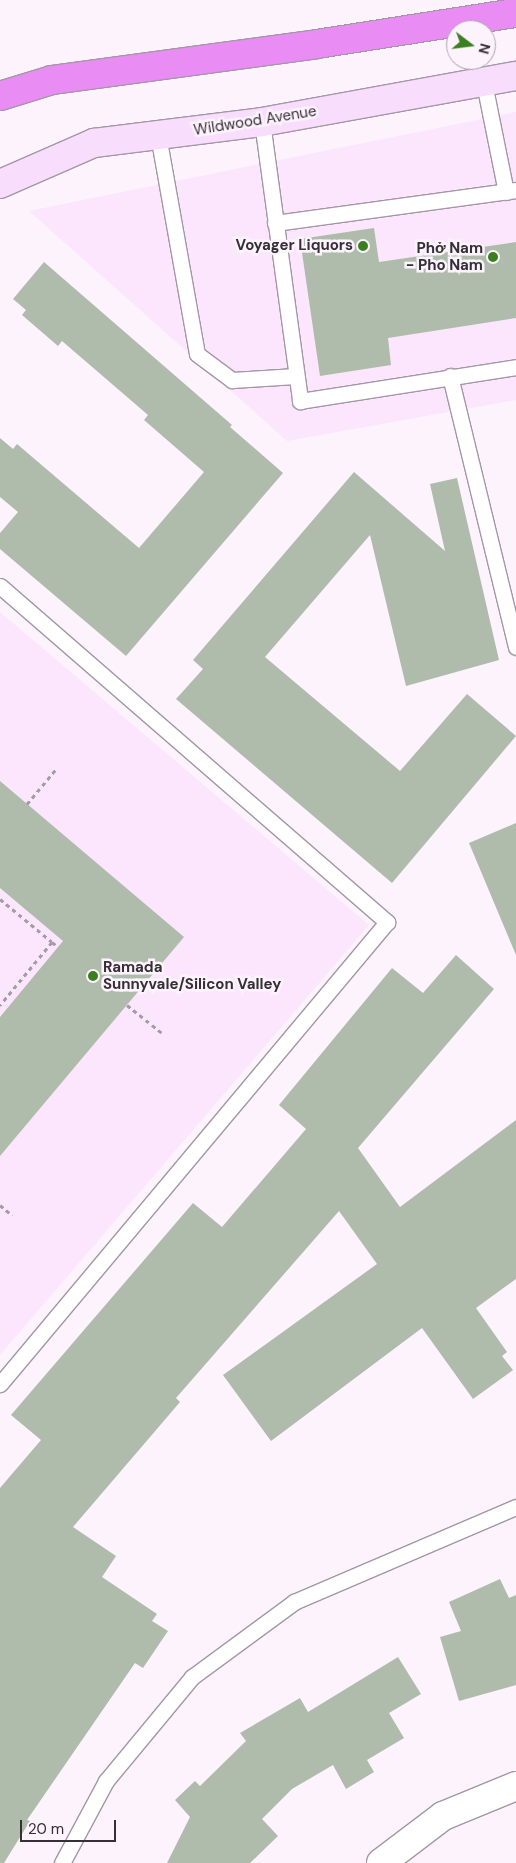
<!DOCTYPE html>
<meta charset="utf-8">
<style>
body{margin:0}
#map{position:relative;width:516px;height:1863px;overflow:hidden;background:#fcf3fd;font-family:"DM Sans",sans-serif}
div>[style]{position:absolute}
.built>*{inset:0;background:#fbe6fd}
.building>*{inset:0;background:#afbcab}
.path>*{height:3px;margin-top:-1.5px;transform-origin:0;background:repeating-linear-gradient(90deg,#a39ca4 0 4px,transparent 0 8px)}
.roads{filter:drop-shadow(1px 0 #a496a6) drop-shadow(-1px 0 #a496a6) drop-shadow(0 1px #a496a6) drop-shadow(0 -1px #a496a6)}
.lane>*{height:15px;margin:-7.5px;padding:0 7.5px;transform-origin:7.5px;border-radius:7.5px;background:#fff}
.street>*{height:28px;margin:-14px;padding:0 14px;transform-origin:14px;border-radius:14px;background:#fff}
.secondary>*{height:28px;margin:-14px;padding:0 14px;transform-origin:14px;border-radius:14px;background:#f8ddfc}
.highway>*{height:28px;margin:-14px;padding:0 14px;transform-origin:14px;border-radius:14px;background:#e98df5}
.dots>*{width:14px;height:14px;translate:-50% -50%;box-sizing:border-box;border:2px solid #fcf3fd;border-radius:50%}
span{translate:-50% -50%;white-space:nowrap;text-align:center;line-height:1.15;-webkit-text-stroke:5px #fcf3fd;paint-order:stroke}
.street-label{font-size:15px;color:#352f36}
.poi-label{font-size:15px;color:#352f36;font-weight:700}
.right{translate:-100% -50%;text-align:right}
.left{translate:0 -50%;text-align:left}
.north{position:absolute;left:446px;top:20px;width:50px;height:50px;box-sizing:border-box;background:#fcf3fd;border:1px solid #aca5ad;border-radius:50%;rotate:105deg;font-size:14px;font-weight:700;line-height:20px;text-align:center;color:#352f36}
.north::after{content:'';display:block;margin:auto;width:18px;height:22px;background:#3b7f21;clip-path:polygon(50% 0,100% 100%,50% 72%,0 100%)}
.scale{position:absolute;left:20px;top:1820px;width:96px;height:22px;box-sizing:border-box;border:2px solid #352f36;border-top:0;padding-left:6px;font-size:15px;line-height:18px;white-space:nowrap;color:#352f36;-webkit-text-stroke:4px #fcf3fd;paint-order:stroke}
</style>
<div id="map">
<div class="built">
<div style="clip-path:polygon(516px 112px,516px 400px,287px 441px,29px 211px)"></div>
<div style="clip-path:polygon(0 612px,369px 925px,0 1355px)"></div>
</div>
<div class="building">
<div style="clip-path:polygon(374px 228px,379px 262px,516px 242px,516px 318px,388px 338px,391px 365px,320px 376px,300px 239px)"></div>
<div style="clip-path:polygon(44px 262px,232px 425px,230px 427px,283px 473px,126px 656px,0 549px,0 533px,18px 512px,0 497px,0 438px,13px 449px,17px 444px,139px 548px,204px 472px,144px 420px,148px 415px,62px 341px,58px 346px,22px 315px,26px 310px,13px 299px)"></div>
<div style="clip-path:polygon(354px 472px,445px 551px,430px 484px,457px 478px,499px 660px,406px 686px,370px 535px,265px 657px,400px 771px,467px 694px,516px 736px,392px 883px,176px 699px,203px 669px,193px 660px)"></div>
<div style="clip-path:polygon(0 781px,184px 937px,0 1156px,0 1017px,63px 941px,0 888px)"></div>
<div style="clip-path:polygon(516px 823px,516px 955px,469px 843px)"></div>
<div style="clip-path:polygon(456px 955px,494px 989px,358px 1148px,400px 1207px,516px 1120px,516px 1279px,476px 1308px,507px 1352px,502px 1356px,513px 1370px,473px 1399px,422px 1328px,271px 1441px,223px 1375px,377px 1264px,339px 1211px,176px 1398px,180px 1402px,73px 1527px,116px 1556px,102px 1577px,157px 1614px,152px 1621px,168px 1631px,143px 1668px,135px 1663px,27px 1820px,30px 1821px,4px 1863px,0 1863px,0 1488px,41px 1440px,11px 1415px,193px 1203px,222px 1227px,306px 1129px,279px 1105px,392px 968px,423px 993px)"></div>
<div style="clip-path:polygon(500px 1579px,509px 1598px,516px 1595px,516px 1685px,459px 1701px,440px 1637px,461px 1631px,449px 1602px)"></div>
<div style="clip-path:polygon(398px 1657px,421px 1694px,389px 1713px,404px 1738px,367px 1760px,374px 1772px,346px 1789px,333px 1765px,292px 1789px,262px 1819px,278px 1836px,250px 1863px,167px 1863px,190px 1817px,175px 1800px,195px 1781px,200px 1786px,246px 1741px,240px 1733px,300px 1698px,308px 1712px)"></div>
</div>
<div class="path">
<div style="left:27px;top:804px;width:47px;rotate:-50.2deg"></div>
<div style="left:0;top:899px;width:67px;rotate:39.6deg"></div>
<div style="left:52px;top:942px;width:82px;rotate:129.5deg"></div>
<div style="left:52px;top:942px;width:8px;rotate:40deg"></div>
<div style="left:127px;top:1005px;width:45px;rotate:38.7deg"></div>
<div style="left:0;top:1205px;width:16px;rotate:40deg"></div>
</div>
<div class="roads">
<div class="lane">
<div style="left:484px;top:83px;width:111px;rotate:78.6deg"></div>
<div style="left:262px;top:122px;width:282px;rotate:82.2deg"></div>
<div style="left:300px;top:401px;width:219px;rotate:-8.9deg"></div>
<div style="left:158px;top:135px;width:222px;rotate:79.9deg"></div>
<div style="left:197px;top:354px;width:44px;rotate:36.6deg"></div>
<div style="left:232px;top:380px;width:64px;rotate:-3.6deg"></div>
<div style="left:275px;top:223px;width:243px;rotate:-7.8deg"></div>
<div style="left:450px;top:376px;width:279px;rotate:76.3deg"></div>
<div style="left:0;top:586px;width:513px;rotate:40.97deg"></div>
<div style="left:387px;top:922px;width:603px;rotate:129.95deg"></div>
<div style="left:62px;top:1863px;width:93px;rotate:-61.8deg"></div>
<div style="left:106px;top:1781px;width:135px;rotate:-50.4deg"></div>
<div style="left:192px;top:1677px;width:127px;rotate:-36.3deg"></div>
<div style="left:294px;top:1602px;width:241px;rotate:-23.2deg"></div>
</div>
<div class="street">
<div style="left:381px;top:1863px;width:78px;rotate:-37.2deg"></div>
<div style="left:443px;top:1816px;width:79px;rotate:-22.3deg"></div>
</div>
<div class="secondary">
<div style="left:0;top:184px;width:103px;rotate:-23.6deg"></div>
<div style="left:94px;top:143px;width:169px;rotate:-7.1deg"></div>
<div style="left:262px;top:122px;width:258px;rotate:-10.3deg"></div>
</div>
<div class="highway">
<div style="left:0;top:96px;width:54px;rotate:-17.1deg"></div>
<div style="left:52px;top:80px;width:267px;rotate:-7.7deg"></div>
<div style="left:317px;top:44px;width:201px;rotate:-8.9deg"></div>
</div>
</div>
<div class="dots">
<div style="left:363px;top:246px;background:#3b7f21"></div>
<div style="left:493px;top:257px;background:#3b7f21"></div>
<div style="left:93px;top:976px;background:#3b7f21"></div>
</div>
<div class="street-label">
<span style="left:255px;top:121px;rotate:-9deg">Wildwood Avenue</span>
</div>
<div class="poi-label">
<span class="right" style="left:353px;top:246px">Voyager Liquors</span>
<span class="right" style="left:483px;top:257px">Phở Nam<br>- Pho Nam</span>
<span class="left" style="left:103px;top:976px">Ramada<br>Sunnyvale/Silicon Valley</span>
</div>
<div class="north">N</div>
<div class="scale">20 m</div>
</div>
